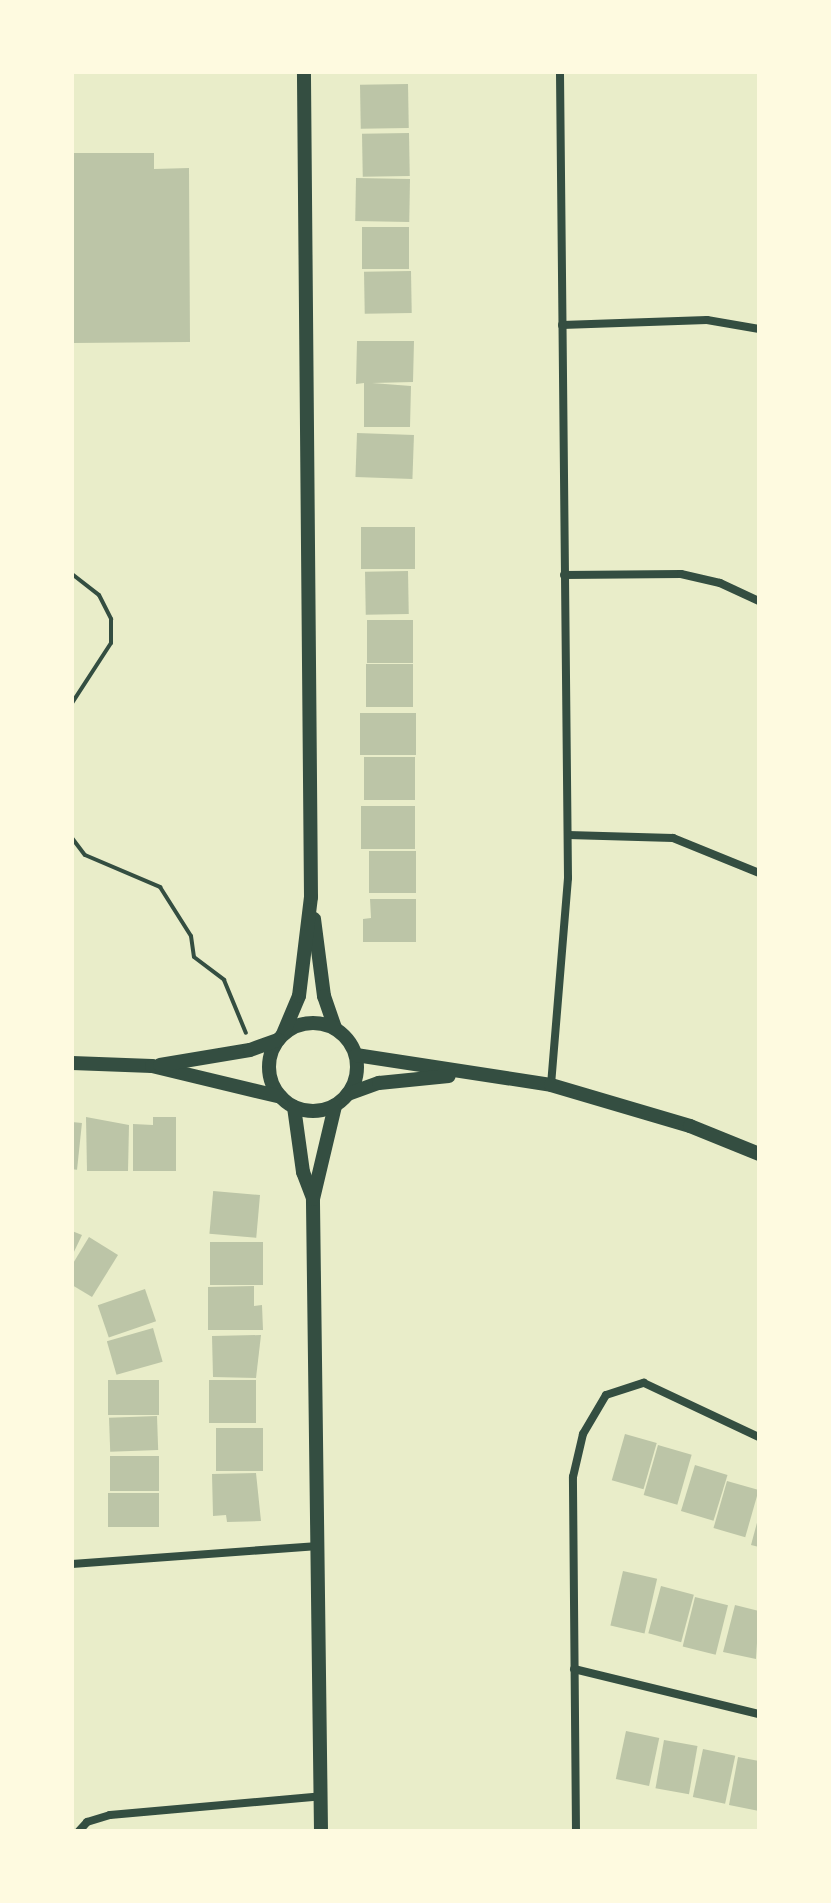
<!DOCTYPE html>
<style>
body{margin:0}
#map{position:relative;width:831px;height:1903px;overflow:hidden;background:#e9edc9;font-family:Poppins,sans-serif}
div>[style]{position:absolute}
.building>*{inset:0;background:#bcc5a7;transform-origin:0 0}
.path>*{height:4px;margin:-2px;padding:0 2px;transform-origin:2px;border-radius:2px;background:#344e41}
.minor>*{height:8px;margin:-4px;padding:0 4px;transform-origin:4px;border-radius:4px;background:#344e41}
.tertiary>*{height:14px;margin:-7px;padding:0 7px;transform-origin:7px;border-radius:7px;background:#344e41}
.tertiary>.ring{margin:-7px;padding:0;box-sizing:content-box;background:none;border:14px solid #344e41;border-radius:50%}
span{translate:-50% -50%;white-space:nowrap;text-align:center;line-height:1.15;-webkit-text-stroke:7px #fefae0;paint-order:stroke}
.frame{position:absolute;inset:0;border:74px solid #fefae0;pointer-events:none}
</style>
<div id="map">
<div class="building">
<div style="left:408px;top:84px;width:44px;height:48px;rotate:89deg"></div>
<div style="left:409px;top:133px;width:43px;height:47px;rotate:89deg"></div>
<div style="clip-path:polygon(72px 153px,154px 153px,154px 169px,189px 168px,190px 342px,72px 343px)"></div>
<div style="left:356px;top:178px;width:54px;height:43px;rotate:1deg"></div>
<div style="left:362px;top:227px;width:47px;height:42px"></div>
<div style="left:411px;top:271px;width:42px;height:47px;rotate:89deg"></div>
<div style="clip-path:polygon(357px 341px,414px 341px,413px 382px,372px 383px,411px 386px,410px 427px,364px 427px,364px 383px,356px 384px)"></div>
<div style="left:357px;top:433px;width:57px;height:44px;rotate:2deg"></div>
<div style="left:361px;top:527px;width:54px;height:42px"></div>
<div style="left:408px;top:571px;width:43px;height:43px;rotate:89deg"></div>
<div style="left:367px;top:620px;width:46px;height:43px"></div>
<div style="left:366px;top:664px;width:47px;height:43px"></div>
<div style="left:360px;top:713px;width:56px;height:42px"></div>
<div style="left:415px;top:757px;width:43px;height:51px;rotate:90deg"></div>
<div style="left:361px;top:806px;width:54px;height:43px"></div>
<div style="left:416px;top:851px;width:42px;height:47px;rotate:90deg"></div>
<div style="clip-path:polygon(370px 899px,416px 899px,416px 942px,363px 942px,363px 919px,371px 918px)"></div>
<div style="clip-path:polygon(86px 1117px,129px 1125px,128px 1171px,87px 1171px)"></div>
<div style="clip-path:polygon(153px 1117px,176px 1117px,176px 1171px,133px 1171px,133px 1124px,153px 1125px)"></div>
<div style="left:72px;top:1122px;width:10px;height:47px;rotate:6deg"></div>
<div style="left:260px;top:1195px;width:43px;height:47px;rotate:95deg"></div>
<div style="clip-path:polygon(72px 1231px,82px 1235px,72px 1256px)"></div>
<div style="clip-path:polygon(89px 1237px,118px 1255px,92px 1297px,72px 1285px,72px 1265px)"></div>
<div style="left:210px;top:1242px;width:53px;height:43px"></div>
<div style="clip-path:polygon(254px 1286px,254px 1306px,262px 1305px,263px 1330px,208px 1330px,208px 1287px)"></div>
<div style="left:145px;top:1289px;width:34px;height:50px;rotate:71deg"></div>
<div style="left:153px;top:1328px;width:35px;height:48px;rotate:74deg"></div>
<div style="clip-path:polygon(261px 1335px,256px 1378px,213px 1377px,212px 1336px)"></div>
<div style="left:108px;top:1380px;width:51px;height:35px"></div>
<div style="left:209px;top:1380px;width:47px;height:43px"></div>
<div style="left:157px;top:1416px;width:34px;height:48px;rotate:88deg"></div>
<div style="left:216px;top:1428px;width:47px;height:43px"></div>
<div style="left:625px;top:1434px;width:33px;height:48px;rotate:16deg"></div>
<div style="left:658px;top:1445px;width:35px;height:52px;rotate:16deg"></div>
<div style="left:110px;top:1456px;width:49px;height:35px"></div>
<div style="left:695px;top:1465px;width:34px;height:48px;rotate:17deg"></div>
<div style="clip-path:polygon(256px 1473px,261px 1521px,227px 1522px,226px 1515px,213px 1516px,212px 1474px)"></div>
<div style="left:727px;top:1481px;width:33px;height:49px;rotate:16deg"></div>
<div style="left:108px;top:1493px;width:51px;height:34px"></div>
<div style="clip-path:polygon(758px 1519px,759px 1519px,759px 1547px,751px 1545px)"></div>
<div style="left:623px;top:1571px;width:35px;height:56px;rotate:13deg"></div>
<div style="left:661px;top:1586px;width:34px;height:49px;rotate:15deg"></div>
<div style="left:695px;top:1597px;width:34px;height:51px;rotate:14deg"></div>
<div style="clip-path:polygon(735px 1605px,759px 1611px,756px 1659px,723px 1652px)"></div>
<div style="left:626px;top:1731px;width:34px;height:49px;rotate:12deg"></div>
<div style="left:664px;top:1740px;width:34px;height:49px;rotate:10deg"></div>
<div style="left:703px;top:1749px;width:33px;height:49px;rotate:12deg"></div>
<div style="clip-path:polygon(738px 1757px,759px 1761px,759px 1811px,729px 1805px)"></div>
</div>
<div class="path">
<div style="left:72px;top:574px;width:34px;rotate:38deg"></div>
<div style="left:99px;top:595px;width:27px;rotate:63deg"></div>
<div style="left:111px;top:619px;width:24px;rotate:90deg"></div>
<div style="left:111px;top:643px;width:72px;rotate:123deg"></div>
<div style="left:72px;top:838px;width:21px;rotate:53deg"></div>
<div style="left:85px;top:855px;width:82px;rotate:23.1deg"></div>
<div style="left:160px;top:887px;width:58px;rotate:57.7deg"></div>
<div style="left:191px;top:936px;width:21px;rotate:82deg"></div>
<div style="left:194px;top:957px;width:38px;rotate:37deg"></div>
<div style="left:224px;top:980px;width:57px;rotate:67.5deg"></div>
</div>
<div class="minor">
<div style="left:562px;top:325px;width:145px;rotate:-2deg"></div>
<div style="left:707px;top:320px;width:53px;rotate:9.8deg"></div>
<div style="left:564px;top:575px;width:117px;rotate:-0.5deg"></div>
<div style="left:681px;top:574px;width:40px;rotate:13deg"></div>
<div style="left:720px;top:583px;width:43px;rotate:24.8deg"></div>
<div style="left:568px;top:835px;width:105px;rotate:1.6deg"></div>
<div style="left:673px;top:838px;width:93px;rotate:22.1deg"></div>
<div style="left:551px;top:1085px;width:208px;rotate:-85.3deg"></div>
<div style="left:568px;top:878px;width:806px;rotate:-90.57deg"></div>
<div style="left:72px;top:1564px;width:247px;rotate:-4.2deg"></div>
<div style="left:574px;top:1669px;width:190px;rotate:13.7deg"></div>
<div style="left:79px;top:1831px;width:12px;rotate:-48deg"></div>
<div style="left:87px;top:1822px;width:24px;rotate:-17deg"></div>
<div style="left:110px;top:1815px;width:212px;rotate:-5.1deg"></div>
<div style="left:576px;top:1831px;width:354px;rotate:-90.5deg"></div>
<div style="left:573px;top:1477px;width:44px;rotate:-76.9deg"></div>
<div style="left:583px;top:1434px;width:45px;rotate:-59.5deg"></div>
<div style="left:606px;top:1395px;width:40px;rotate:-18deg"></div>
<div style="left:644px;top:1383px;width:127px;rotate:25.2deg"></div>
</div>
<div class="tertiary">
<div style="left:314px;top:919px;width:78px;rotate:82.6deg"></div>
<div style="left:324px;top:996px;width:34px;rotate:71deg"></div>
<div class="ring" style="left:269px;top:1023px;width:74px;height:74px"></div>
<div style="left:283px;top:1034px;width:41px;rotate:-67.2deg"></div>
<div style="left:299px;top:996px;width:100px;rotate:-83.1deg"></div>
<div style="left:311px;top:897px;width:825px;rotate:-90.49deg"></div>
<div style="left:356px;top:1055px;width:197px;rotate:8.7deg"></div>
<div style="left:551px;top:1085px;width:145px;rotate:16.4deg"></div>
<div style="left:690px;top:1126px;width:74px;rotate:22.1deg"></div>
<div style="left:72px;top:1063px;width:80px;rotate:2.1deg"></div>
<div style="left:152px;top:1066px;width:133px;rotate:13.5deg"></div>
<div style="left:160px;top:1065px;width:91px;rotate:-9.5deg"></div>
<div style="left:250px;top:1050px;width:30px;rotate:-20deg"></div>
<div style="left:348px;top:1094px;width:33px;rotate:-20deg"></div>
<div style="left:379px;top:1083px;width:70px;rotate:-5.7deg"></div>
<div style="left:294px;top:1107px;width:66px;rotate:82.1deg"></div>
<div style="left:303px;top:1172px;width:28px;rotate:69deg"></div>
<div style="left:321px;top:1831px;width:632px;rotate:-90.73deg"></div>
<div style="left:313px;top:1199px;width:96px;rotate:-76.7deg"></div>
</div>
<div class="frame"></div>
</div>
